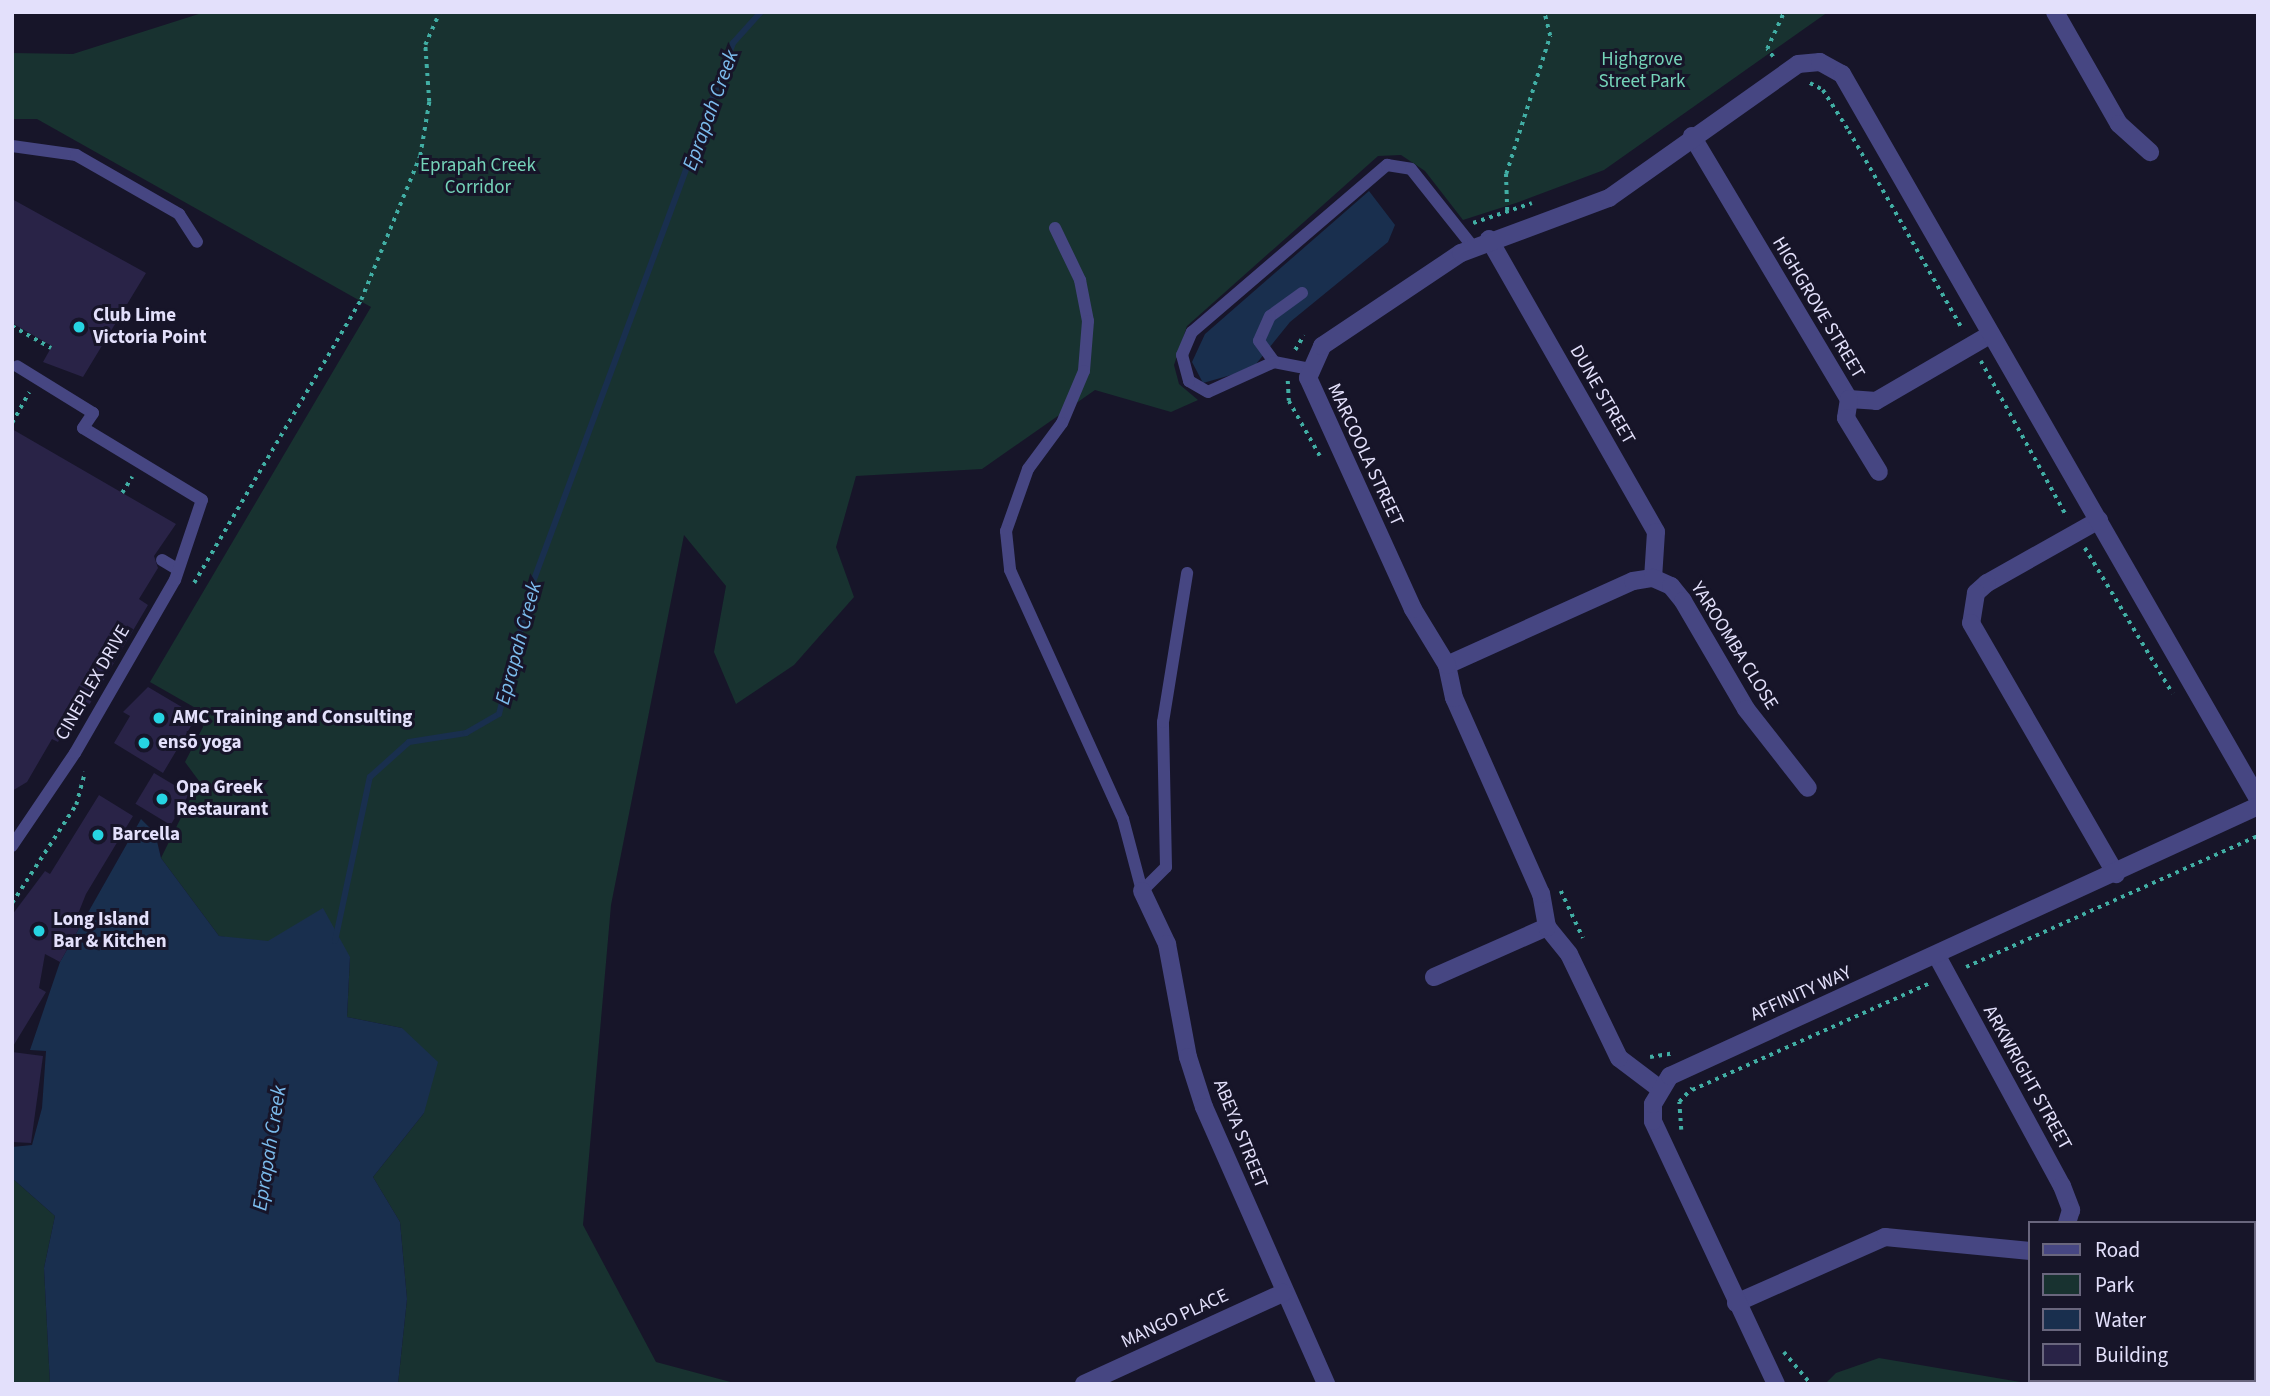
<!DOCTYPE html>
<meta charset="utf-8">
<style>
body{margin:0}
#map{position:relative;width:2270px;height:1396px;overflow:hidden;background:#171529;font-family:"Source Sans 3",sans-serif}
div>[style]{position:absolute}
.green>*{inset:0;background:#183230}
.water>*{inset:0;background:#192f4e}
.stream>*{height:6px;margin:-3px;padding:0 3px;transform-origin:3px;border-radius:3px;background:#192f4e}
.building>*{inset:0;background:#292347;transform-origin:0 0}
.path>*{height:3.5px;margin-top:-1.75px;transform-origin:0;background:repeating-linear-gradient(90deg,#41aea4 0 3.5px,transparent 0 8.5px)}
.lane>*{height:12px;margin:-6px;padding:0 6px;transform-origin:6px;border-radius:6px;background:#464682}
.street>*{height:18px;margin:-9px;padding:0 9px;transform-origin:9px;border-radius:9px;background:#464682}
.dots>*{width:19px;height:19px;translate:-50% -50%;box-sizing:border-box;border:4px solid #171529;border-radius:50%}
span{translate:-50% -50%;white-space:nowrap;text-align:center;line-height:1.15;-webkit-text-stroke:6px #171529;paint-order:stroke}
.park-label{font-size:19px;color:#75d3b9}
.street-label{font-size:19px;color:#e3e0fb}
.poi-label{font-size:19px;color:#e3e0fb;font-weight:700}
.left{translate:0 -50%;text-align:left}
.water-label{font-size:21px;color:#7cbced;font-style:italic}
.frame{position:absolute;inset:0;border:14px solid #e3e0fb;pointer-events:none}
.legend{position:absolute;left:2028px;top:1221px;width:228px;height:161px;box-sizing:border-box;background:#171529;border:2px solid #69667d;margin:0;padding:9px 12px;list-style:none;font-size:21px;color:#e3e0fb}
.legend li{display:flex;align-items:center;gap:14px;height:35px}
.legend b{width:35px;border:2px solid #69667d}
</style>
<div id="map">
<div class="green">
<div style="clip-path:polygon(205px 12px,1828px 12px,1604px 170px,1519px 202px,1463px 220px,1425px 171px,1401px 155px,1378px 156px,1187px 326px,1174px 365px,1179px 384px,1198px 400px,1171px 412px,1095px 390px,982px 469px,856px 476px,836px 547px,854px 597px,794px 665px,736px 704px,714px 652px,726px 586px,684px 535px,611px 905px,583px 1225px,656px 1362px,738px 1384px,398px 1384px,407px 1299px,400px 1222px,373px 1177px,424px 1113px,402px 1028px,347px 1017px,350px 957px,219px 936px,161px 858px,199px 781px,185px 762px,203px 727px,199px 710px,150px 682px,371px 307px,37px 119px,12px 119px,12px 53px,73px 54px)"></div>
<div style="clip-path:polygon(12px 1178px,55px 1216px,44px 1268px,50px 1384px,12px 1384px)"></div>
<div style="clip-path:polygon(1879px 1358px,2032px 1384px,1826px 1383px,1836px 1373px)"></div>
<div style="clip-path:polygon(2258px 1362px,2258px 1384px,2110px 1384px,2254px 1380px)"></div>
</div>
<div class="water">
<div style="clip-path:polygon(1369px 191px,1395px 225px,1388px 242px,1290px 322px,1252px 369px,1203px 383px,1192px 362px,1205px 334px)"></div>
<div style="clip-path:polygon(141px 819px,155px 833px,161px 858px,219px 936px,268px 941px,323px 908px,350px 957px,347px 1017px,402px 1028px,438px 1062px,424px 1113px,373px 1177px,400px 1222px,407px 1299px,398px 1384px,50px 1384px,44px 1268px,55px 1216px,12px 1178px,12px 1147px,32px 1145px,42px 1108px,46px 1051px,30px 1050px,60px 962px)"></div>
</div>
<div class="stream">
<div style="left:335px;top:941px;width:168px;rotate:-78deg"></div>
<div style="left:370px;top:777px;width:52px;rotate:-41.9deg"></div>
<div style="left:409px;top:742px;width:58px;rotate:-9deg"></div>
<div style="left:466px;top:733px;width:38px;rotate:-30deg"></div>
<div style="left:499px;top:714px;width:136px;rotate:-75.6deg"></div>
<div style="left:533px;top:582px;width:575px;rotate:-69.64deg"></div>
<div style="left:733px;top:43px;width:42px;rotate:-47.9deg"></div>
<div style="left:2247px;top:1380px;width:4px;rotate:76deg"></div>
</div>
<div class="building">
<div style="clip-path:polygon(12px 199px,146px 273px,83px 377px,43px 362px,52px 346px,12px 323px)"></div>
<div style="clip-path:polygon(12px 429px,176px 524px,154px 556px,158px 568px,139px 599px,148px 605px,88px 707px,80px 702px,58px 742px,52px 739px,27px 782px,12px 791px)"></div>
<div style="clip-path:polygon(148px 687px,197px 716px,163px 773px,114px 743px,130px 716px,123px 712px)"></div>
<div style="left:154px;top:773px;width:41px;height:36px;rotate:31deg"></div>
<div style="clip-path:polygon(99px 795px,133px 816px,86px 894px,76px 919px,82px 923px,60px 962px,45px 954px,39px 988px,46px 992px,12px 1048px,12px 915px,45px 871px,50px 874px)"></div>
<div style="clip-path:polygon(12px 1052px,43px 1056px,31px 1143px,12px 1142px)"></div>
</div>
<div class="path">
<div style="left:1773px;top:57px;width:10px;rotate:-127deg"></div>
<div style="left:1767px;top:49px;width:41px;rotate:-65.3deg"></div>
<div style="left:1810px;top:83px;width:15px;rotate:28deg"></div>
<div style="left:1823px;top:90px;width:49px;rotate:57.6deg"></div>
<div style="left:1849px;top:131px;width:229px;rotate:60.2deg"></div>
<div style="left:1507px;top:211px;width:37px;rotate:-92deg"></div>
<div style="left:1506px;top:174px;width:145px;rotate:-72.3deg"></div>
<div style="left:1550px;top:36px;width:25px;rotate:-104deg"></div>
<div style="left:1473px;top:223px;width:62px;rotate:-18.7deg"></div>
<div style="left:12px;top:326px;width:45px;rotate:29.4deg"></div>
<div style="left:1295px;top:350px;width:17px;rotate:-59deg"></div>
<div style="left:1981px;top:361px;width:178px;rotate:61.1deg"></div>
<div style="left:1288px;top:381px;width:20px;rotate:87deg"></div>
<div style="left:1289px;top:401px;width:63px;rotate:60.6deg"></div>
<div style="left:12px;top:423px;width:35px;rotate:-61deg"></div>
<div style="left:122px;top:493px;width:19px;rotate:-58deg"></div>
<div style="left:2085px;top:548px;width:170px;rotate:58.9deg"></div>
<div style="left:194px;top:583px;width:329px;rotate:-59.5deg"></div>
<div style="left:361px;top:300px;width:156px;rotate:-67.7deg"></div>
<div style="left:420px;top:156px;width:55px;rotate:-80.5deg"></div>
<div style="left:429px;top:102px;width:57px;rotate:-94deg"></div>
<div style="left:425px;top:45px;width:36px;rotate:-66deg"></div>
<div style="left:1561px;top:891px;width:52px;rotate:64.9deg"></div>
<div style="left:12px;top:903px;width:117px;rotate:-56.9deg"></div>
<div style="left:76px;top:805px;width:34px;rotate:-75deg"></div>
<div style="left:1966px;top:967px;width:319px;rotate:-24.2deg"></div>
<div style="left:1650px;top:1057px;width:25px;rotate:-9deg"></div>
<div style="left:1692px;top:1090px;width:261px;rotate:-24.2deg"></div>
<div style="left:1681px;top:1130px;width:28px;rotate:-94deg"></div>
<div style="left:1679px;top:1102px;width:19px;rotate:-47deg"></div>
<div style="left:1784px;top:1352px;width:40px;rotate:50deg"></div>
<div style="left:2106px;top:1384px;width:4px;rotate:-76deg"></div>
</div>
<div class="lane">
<div style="left:12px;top:146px;width:65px;rotate:8deg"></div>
<div style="left:76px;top:155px;width:119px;rotate:29.8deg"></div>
<div style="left:179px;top:214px;width:33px;rotate:57deg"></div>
<div style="left:1055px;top:228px;width:58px;rotate:64.3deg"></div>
<div style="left:1080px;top:280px;width:42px;rotate:79deg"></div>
<div style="left:1088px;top:321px;width:50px;rotate:94.6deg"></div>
<div style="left:1084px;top:371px;width:56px;rotate:112.9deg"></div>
<div style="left:1062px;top:423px;width:57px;rotate:126.5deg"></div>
<div style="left:1028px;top:469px;width:66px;rotate:109.5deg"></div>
<div style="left:1006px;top:531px;width:39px;rotate:84deg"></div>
<div style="left:1010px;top:570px;width:273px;rotate:65.6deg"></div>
<div style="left:1123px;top:819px;width:74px;rotate:75.2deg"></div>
<div style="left:1142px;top:891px;width:34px;rotate:-45deg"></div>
<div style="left:1166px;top:867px;width:145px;rotate:-91.2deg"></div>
<div style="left:1163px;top:722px;width:151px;rotate:-80.8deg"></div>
<div style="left:1302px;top:293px;width:39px;rotate:144deg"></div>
<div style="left:1270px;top:316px;width:27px;rotate:114deg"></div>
<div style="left:1259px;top:341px;width:26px;rotate:54deg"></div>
<div style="left:1274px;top:362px;width:38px;rotate:11deg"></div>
<div style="left:1274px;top:362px;width:72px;rotate:155.6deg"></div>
<div style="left:1208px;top:392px;width:22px;rotate:-150deg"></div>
<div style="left:1189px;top:381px;width:27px;rotate:-105deg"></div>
<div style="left:1182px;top:355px;width:25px;rotate:-67deg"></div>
<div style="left:1192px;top:332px;width:257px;rotate:-40.6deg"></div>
<div style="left:1387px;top:165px;width:24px;rotate:9deg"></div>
<div style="left:1411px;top:169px;width:100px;rotate:51.5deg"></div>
<div style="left:162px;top:560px;width:17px;rotate:31deg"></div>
<div style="left:12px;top:846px;width:112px;rotate:-55.9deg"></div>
<div style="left:75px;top:753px;width:200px;rotate:-60deg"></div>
<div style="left:175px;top:580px;width:84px;rotate:-71.4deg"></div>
<div style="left:202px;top:500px;width:139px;rotate:-148.8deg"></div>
<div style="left:83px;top:428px;width:18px;rotate:-56deg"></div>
<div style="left:93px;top:413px;width:89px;rotate:-148.3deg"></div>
</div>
<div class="street">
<div style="left:2055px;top:12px;width:129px;rotate:60.3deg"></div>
<div style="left:2119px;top:124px;width:42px;rotate:42.1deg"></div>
<div style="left:1692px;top:136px;width:306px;rotate:59.2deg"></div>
<div style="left:1849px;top:399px;width:27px;rotate:4deg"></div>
<div style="left:1876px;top:401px;width:133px;rotate:-30.2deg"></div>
<div style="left:1489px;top:239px;width:337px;rotate:60.3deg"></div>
<div style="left:1656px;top:532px;width:46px;rotate:93.7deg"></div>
<div style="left:1849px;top:399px;width:19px;rotate:99deg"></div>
<div style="left:1846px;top:418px;width:63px;rotate:58.6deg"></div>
<div style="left:2099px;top:520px;width:129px;rotate:150.6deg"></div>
<div style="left:1987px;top:583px;width:15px;rotate:138deg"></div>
<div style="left:1976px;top:593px;width:30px;rotate:99deg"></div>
<div style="left:1971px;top:623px;width:290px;rotate:60deg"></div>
<div style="left:1447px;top:665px;width:204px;rotate:-24.3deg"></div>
<div style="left:1633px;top:581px;width:20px;rotate:-9deg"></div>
<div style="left:1653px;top:578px;width:20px;rotate:24deg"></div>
<div style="left:1671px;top:586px;width:19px;rotate:51deg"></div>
<div style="left:1683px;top:601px;width:125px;rotate:59.7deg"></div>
<div style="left:1746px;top:709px;width:100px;rotate:51.9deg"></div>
<div style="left:1142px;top:891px;width:59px;rotate:64.7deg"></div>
<div style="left:1167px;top:944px;width:115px;rotate:79.5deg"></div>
<div style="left:1188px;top:1057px;width:52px;rotate:72.3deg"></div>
<div style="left:1204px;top:1107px;width:303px;rotate:66.2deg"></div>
<div style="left:1937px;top:956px;width:262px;rotate:61.5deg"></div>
<div style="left:2062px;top:1186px;width:26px;rotate:69deg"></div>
<div style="left:2071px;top:1210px;width:14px;rotate:107deg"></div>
<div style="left:1434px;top:977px;width:124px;rotate:-23.9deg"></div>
<div style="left:1660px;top:1089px;width:51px;rotate:-142.9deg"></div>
<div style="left:1619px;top:1058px;width:115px;rotate:-115.7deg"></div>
<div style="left:1569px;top:954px;width:35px;rotate:-129deg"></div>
<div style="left:1547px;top:927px;width:34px;rotate:-100deg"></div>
<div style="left:1541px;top:894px;width:214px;rotate:-113.9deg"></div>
<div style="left:1454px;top:698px;width:34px;rotate:-102deg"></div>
<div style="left:1447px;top:665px;width:66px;rotate:-121.3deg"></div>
<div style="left:1413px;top:609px;width:254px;rotate:-114.4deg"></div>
<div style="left:1308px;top:378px;width:35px;rotate:-66deg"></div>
<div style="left:1322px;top:346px;width:167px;rotate:-33.8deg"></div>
<div style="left:1461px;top:253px;width:158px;rotate:-20.4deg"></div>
<div style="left:1609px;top:198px;width:232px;rotate:-35.3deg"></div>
<div style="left:1798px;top:64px;width:22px;rotate:-5deg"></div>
<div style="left:1820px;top:62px;width:25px;rotate:29deg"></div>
<div style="left:1842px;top:74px;width:836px;rotate:60.15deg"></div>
<div style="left:1736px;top:1303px;width:163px;rotate:-23.9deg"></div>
<div style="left:1885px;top:1237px;width:146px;rotate:5.5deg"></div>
<div style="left:1084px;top:1384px;width:219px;rotate:-24.6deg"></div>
<div style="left:1776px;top:1384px;width:290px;rotate:-115.1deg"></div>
<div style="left:1653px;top:1121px;width:17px;rotate:-90deg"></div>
<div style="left:1653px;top:1104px;width:33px;rotate:-59deg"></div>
<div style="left:1670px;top:1076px;width:647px;rotate:-24.66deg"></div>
</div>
<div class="dots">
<div style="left:79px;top:327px;background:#26d4e2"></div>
<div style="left:159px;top:718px;background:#26d4e2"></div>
<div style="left:144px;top:743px;background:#26d4e2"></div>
<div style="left:162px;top:799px;background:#26d4e2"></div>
<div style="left:98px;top:835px;background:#26d4e2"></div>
<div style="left:39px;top:931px;background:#26d4e2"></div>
</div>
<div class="park-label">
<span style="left:1642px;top:71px">Highgrove<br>Street Park</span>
<span style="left:478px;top:177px">Eprapah Creek<br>Corridor</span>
</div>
<div class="street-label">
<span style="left:1818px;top:308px;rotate:59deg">HIGHGROVE STREET</span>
<span style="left:1602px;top:395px;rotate:60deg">DUNE STREET</span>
<span style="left:1365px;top:455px;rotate:65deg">MARCOOLA STREET</span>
<span style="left:1734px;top:646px;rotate:58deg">YAROOMBA CLOSE</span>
<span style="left:93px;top:683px;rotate:-60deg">CINEPLEX DRIVE</span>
<span style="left:1801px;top:994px;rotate:-24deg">AFFINITY WAY</span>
<span style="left:2027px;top:1078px;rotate:61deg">ARKWRIGHT STREET</span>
<span style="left:1240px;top:1134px;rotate:68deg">ABEYA STREET</span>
<span style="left:1175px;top:1319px;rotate:-25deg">MANGO PLACE</span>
</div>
<div class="poi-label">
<span class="left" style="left:93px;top:327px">Club Lime<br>Victoria Point</span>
<span class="left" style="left:173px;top:718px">AMC Training and Consulting</span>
<span class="left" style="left:158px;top:743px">ensō yoga</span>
<span class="left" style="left:176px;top:799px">Opa Greek<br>Restaurant</span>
<span class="left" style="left:112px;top:835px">Barcella</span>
<span class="left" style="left:53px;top:931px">Long Island<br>Bar &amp; Kitchen</span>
</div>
<div class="water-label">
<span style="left:710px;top:110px;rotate:-70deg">Eprapah Creek</span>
<span style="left:518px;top:643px;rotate:-75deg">Eprapah Creek</span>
<span style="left:269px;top:1148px;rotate:-81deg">Eprapah Creek</span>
</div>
<div class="frame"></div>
<ul class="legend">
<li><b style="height:9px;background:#464682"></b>Road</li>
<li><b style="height:19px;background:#183230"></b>Park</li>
<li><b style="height:19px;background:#192f4e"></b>Water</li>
<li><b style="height:19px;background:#292347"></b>Building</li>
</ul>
</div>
